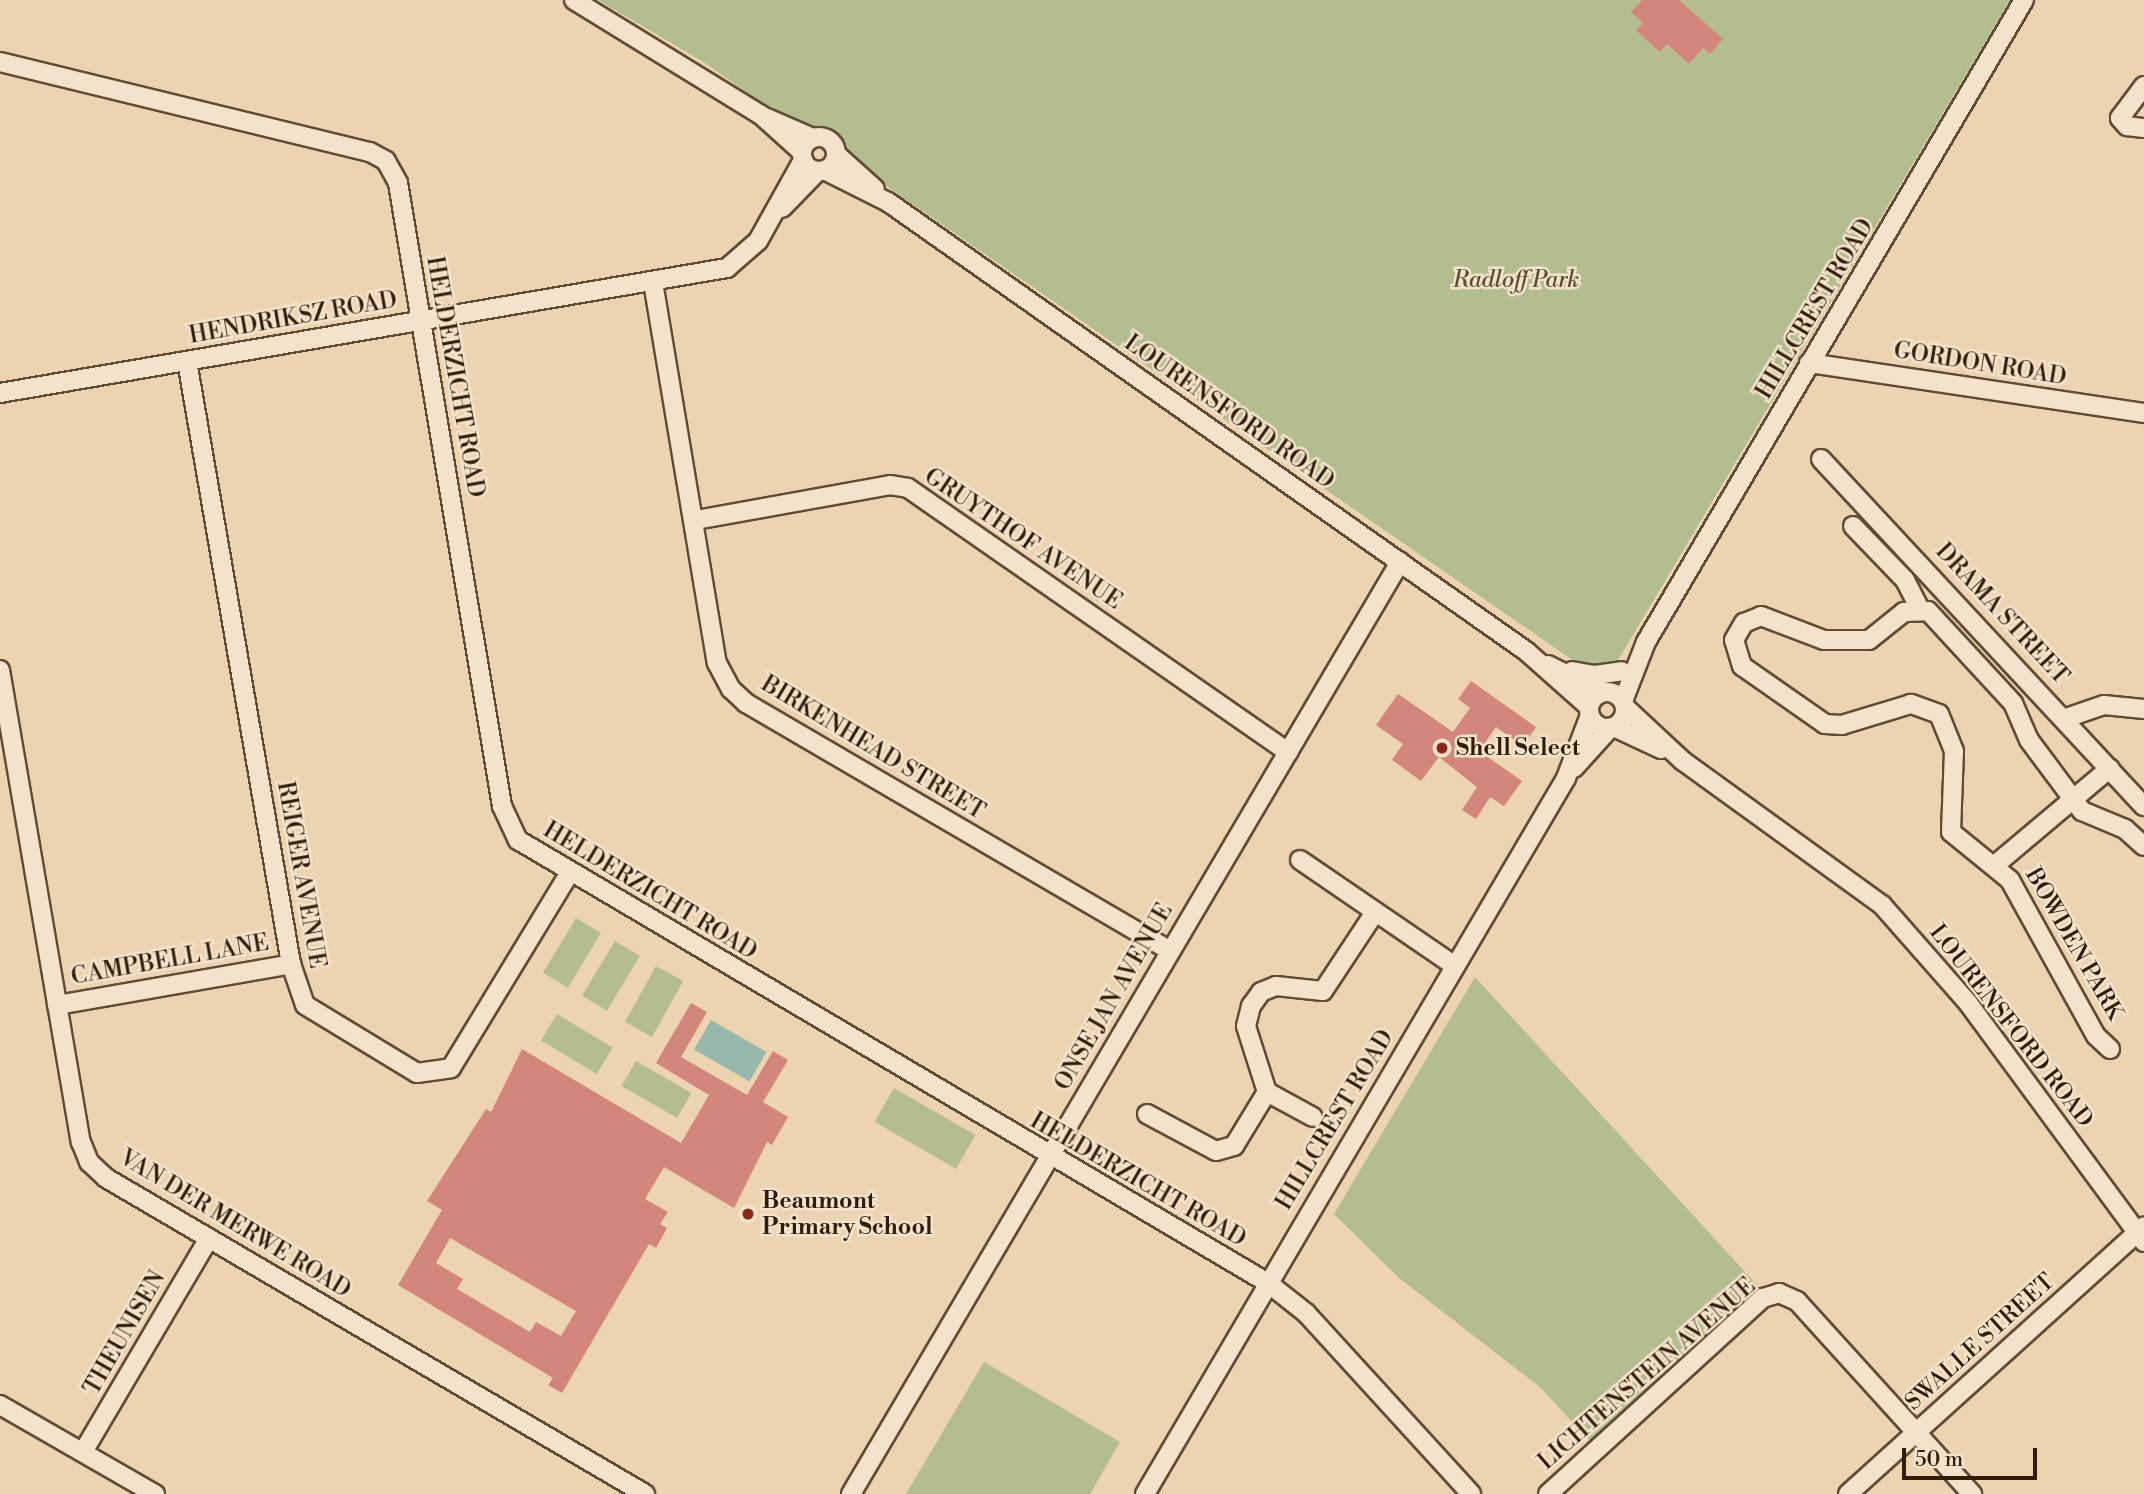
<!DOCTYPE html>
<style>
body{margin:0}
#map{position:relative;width:2144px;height:1494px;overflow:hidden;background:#ecd4b1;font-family:"Libre Bodoni",serif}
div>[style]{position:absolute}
.green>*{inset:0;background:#b4bd8f;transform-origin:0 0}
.water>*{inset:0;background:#99b8ac;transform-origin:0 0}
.building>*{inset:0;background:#d3877c}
.roads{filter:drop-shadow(2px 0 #604c34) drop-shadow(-2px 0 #604c34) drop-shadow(0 2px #604c34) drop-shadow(0 -2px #604c34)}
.minor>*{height:18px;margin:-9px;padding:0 9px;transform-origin:9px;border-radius:9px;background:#f3e3cc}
.minor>.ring{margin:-9px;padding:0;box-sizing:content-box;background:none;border:18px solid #f3e3cc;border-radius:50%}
.dots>*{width:19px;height:19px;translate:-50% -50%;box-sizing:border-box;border:4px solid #f3e3cc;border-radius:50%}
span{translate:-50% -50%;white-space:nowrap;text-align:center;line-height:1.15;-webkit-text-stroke:5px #f3e3cc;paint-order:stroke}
.park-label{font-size:23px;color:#584e32;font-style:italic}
.street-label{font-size:23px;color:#311e0a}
.poi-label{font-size:23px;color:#311e0a;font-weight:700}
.left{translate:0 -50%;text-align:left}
.scale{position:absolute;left:1902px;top:1448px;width:135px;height:32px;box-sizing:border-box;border:4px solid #311e0a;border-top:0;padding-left:9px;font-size:21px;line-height:24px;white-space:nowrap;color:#311e0a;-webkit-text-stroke:5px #f3e3cc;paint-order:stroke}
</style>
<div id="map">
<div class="green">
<div style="clip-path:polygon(598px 0,2010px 0,1617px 662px,1584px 668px,866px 172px,832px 133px,779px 115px,705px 63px)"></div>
<div style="left:576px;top:918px;width:29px;height:64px;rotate:31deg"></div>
<div style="left:615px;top:941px;width:29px;height:64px;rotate:31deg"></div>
<div style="left:656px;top:966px;width:31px;height:64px;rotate:29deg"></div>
<div style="clip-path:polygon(1475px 977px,1757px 1285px,1590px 1441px,1540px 1387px,1399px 1278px,1334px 1214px)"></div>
<div style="left:557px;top:1014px;width:65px;height:31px;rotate:31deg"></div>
<div style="left:636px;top:1061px;width:64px;height:29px;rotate:30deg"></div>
<div style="left:894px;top:1088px;width:94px;height:39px;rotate:30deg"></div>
<div style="clip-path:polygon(984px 1362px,1120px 1442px,1090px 1494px,906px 1494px)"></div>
</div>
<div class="water">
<div style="left:711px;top:1020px;width:64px;height:34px;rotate:30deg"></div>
</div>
<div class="building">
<div style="clip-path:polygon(1642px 0,1679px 0,1723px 39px,1710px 54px,1703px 48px,1689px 64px,1667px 44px,1660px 52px,1636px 30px,1643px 23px,1631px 12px)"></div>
<div style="clip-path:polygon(1471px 681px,1536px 727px,1523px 746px,1496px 727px,1479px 751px,1522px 781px,1504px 806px,1490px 797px,1476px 819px,1462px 810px,1477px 787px,1439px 757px,1421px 781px,1392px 760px,1403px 744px,1376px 725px,1398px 694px,1453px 732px,1470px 708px,1458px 699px)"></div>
<div style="clip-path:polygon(evenodd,691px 1003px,707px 1012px,681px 1057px,747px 1095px,773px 1051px,788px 1060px,763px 1102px,788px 1117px,772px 1145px,767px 1142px,734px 1208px,664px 1167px,645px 1199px,668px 1212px,660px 1224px,667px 1228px,656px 1248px,649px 1244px,562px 1393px,548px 1385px,553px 1378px,398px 1285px,442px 1210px,427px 1201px,486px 1109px,491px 1112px,522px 1049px,681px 1143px,709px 1095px,656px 1063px,691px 1003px,450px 1238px,576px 1311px,561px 1336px,536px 1322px,530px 1332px,457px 1289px,463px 1279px,436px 1263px,450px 1238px)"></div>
</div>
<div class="roads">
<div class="minor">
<div style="left:574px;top:0;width:220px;rotate:31.6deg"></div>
<div style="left:761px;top:115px;width:55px;rotate:42.1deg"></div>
<div style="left:0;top:62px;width:381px;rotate:13.7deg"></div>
<div style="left:370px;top:152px;width:18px;rotate:29deg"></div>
<div style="left:386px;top:161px;width:25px;rotate:61deg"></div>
<div style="left:398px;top:183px;width:632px;rotate:80.52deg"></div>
<div style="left:502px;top:806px;width:38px;rotate:65deg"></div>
<div style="left:518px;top:840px;width:871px;rotate:30.57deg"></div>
<div style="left:1268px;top:1283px;width:48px;rotate:38.3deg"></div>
<div style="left:1306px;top:1313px;width:245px;rotate:47.6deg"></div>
<div style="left:2144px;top:86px;width:40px;rotate:127deg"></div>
<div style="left:2120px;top:118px;width:11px;rotate:49deg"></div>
<div style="left:2127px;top:126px;width:17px;rotate:7deg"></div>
<div style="left:767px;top:118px;width:50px;rotate:23.5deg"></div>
<div class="ring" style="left:802px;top:137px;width:16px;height:16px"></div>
<div style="left:836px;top:154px;width:52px;rotate:41.9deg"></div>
<div style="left:824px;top:170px;width:72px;rotate:26.6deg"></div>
<div style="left:888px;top:202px;width:780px;rotate:35.14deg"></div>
<div style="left:1526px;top:651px;width:84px;rotate:41.6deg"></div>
<div style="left:782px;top:208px;width:52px;rotate:-45.8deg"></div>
<div style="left:653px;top:282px;width:386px;rotate:80.5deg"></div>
<div style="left:717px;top:663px;width:30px;rotate:62deg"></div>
<div style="left:731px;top:689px;width:21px;rotate:43deg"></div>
<div style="left:746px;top:703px;width:491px;rotate:30.3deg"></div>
<div style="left:187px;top:361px;width:612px;rotate:80.21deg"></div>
<div style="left:291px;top:964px;width:43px;rotate:71.1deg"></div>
<div style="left:305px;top:1005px;width:131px;rotate:31.3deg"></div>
<div style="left:417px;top:1073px;width:34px;rotate:-8deg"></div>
<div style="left:451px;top:1068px;width:229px;rotate:-58.7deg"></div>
<div style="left:1809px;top:363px;width:339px;rotate:8.5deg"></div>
<div style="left:0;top:393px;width:738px;rotate:-9.76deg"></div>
<div style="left:727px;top:268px;width:41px;rotate:-41.1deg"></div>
<div style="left:758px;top:241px;width:93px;rotate:-60.9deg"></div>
<div style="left:1821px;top:459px;width:474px;rotate:47.1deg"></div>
<div style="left:696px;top:520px;width:197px;rotate:-10.2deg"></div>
<div style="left:890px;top:485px;width:18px;rotate:9deg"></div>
<div style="left:908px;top:488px;width:463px;rotate:34.8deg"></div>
<div style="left:1853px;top:526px;width:75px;rotate:46.1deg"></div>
<div style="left:1905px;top:580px;width:33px;rotate:63deg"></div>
<div style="left:1548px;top:665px;width:60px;rotate:26.6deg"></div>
<div style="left:0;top:670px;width:479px;rotate:80.3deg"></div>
<div style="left:81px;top:1142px;width:22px;rotate:68deg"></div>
<div style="left:89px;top:1162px;width:23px;rotate:43deg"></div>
<div style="left:106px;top:1178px;width:625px;rotate:30.38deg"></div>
<div style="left:1572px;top:671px;width:23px;rotate:10deg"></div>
<div style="left:1595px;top:675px;width:27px;rotate:-8deg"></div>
<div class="ring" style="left:1589px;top:692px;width:18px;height:18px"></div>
<div style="left:1623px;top:701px;width:63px;rotate:-68.7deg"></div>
<div style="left:1646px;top:642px;width:745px;rotate:-59.51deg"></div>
<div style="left:1625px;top:707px;width:79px;rotate:43deg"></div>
<div style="left:1683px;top:761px;width:246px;rotate:35.9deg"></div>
<div style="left:1882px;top:905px;width:130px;rotate:48.7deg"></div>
<div style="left:1968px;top:1003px;width:297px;rotate:53.6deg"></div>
<div style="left:2066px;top:718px;width:40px;rotate:-18.9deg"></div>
<div style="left:2104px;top:705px;width:40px;rotate:5.7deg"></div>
<div style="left:1614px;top:727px;width:52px;rotate:25.1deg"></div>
<div style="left:1574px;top:768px;width:54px;rotate:-48deg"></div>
<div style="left:1300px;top:860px;width:188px;rotate:34.4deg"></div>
<div style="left:1995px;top:865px;width:150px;rotate:-40.1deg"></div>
<div style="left:57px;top:1005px;width:238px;rotate:-9.9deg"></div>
<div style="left:2110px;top:1049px;width:19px;rotate:-137deg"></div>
<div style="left:2096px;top:1036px;width:178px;rotate:-118.9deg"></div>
<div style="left:2010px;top:880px;width:76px;rotate:-140.9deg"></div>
<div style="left:1951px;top:832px;width:81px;rotate:-87.9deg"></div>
<div style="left:1954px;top:751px;width:40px;rotate:-112deg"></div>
<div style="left:1939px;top:714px;width:30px;rotate:-160deg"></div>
<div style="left:1911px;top:704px;width:72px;rotate:163.1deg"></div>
<div style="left:1842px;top:725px;width:17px;rotate:-177deg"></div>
<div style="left:1825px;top:724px;width:101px;rotate:-145.1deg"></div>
<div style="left:1742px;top:666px;width:27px;rotate:-107deg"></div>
<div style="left:1734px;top:640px;width:20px;rotate:-60deg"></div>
<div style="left:1744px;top:623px;width:18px;rotate:-22deg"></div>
<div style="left:1761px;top:616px;width:67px;rotate:20.9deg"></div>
<div style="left:1824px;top:640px;width:45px"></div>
<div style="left:1869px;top:640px;width:45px;rotate:-38.7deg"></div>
<div style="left:1904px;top:612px;width:24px;rotate:-2deg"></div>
<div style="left:1928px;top:611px;width:125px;rotate:47.3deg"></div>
<div style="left:2013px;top:703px;width:40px;rotate:66.6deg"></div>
<div style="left:2029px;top:740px;width:89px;rotate:53.3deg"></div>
<div style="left:2082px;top:811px;width:47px;rotate:22.7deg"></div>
<div style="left:2125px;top:829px;width:25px;rotate:42deg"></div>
<div style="left:1267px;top:1092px;width:52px;rotate:28.5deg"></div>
<div style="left:1147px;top:1114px;width:78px;rotate:28.2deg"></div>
<div style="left:1216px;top:1151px;width:19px;rotate:-16deg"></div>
<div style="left:1234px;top:1146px;width:63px;rotate:-58.6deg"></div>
<div style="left:1267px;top:1092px;width:69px;rotate:-107.7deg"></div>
<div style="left:1246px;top:1026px;width:21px;rotate:-76deg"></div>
<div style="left:1251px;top:1006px;width:17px;rotate:-54deg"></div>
<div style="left:1261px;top:992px;width:16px;rotate:-22deg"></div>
<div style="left:1276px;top:986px;width:47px;rotate:6.1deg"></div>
<div style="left:1323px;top:991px;width:95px;rotate:-56.6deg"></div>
<div style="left:0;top:1405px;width:179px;rotate:29.9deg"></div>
<div style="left:83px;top:1452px;width:248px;rotate:-59.5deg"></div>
<div style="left:851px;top:1494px;width:1082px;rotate:-59.5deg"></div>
<div style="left:1145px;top:1494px;width:831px;rotate:-59.54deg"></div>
<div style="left:1566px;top:778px;width:67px;rotate:-69.1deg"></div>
<div style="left:1548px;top:1494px;width:291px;rotate:-42.4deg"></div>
<div style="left:1763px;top:1298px;width:17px;rotate:-17deg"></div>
<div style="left:1779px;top:1293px;width:20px;rotate:24deg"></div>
<div style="left:1797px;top:1301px;width:261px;rotate:47.8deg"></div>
<div style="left:1848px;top:1494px;width:399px;rotate:-42.1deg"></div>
</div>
</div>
<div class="dots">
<div style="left:1442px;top:748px;background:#8f2418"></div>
<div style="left:748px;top:1214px;background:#8f2418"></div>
</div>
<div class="park-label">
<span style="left:1516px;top:280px">Radloff Park</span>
</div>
<div class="street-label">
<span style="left:1815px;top:309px;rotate:-59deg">HILLCREST ROAD</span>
<span style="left:293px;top:318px;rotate:-10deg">HENDRIKSZ ROAD</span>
<span style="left:1980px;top:364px;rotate:9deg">GORDON ROAD</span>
<span style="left:455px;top:377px;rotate:80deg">HELDERZICHT ROAD</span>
<span style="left:1229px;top:412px;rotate:35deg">LOURENSFORD ROAD</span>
<span style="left:1023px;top:539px;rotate:34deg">GRUYTHOF AVENUE</span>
<span style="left:2002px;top:614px;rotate:47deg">DRAMA STREET</span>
<span style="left:873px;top:748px;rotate:31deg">BIRKENHEAD STREET</span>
<span style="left:301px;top:875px;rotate:80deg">REIGER AVENUE</span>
<span style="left:650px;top:891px;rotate:31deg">HELDERZICHT ROAD</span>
<span style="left:2074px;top:944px;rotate:60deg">BOWDEN PARK</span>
<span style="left:170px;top:960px;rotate:-10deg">CAMPBELL LANE</span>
<span style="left:1114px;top:997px;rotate:-60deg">ONSE JAN AVENUE</span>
<span style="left:2011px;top:1026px;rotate:52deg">LOURENSFORD ROAD</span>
<span style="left:1335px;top:1120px;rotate:-59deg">HILLCREST ROAD</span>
<span style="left:1138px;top:1180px;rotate:30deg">HELDERZICHT ROAD</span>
<span style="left:235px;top:1224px;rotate:31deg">VAN DER MERWE ROAD</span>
<span style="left:125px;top:1333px;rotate:-60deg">THEUNISEN</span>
<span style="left:1980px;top:1342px;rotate:-42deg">SWALLE STREET</span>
<span style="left:1647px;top:1374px;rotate:-41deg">LICHTENSTEIN AVENUE</span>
</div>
<div class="poi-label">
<span class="left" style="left:1456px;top:748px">Shell Select</span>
<span class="left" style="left:762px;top:1214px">Beaumont<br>Primary School</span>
</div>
<div class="scale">50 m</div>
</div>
